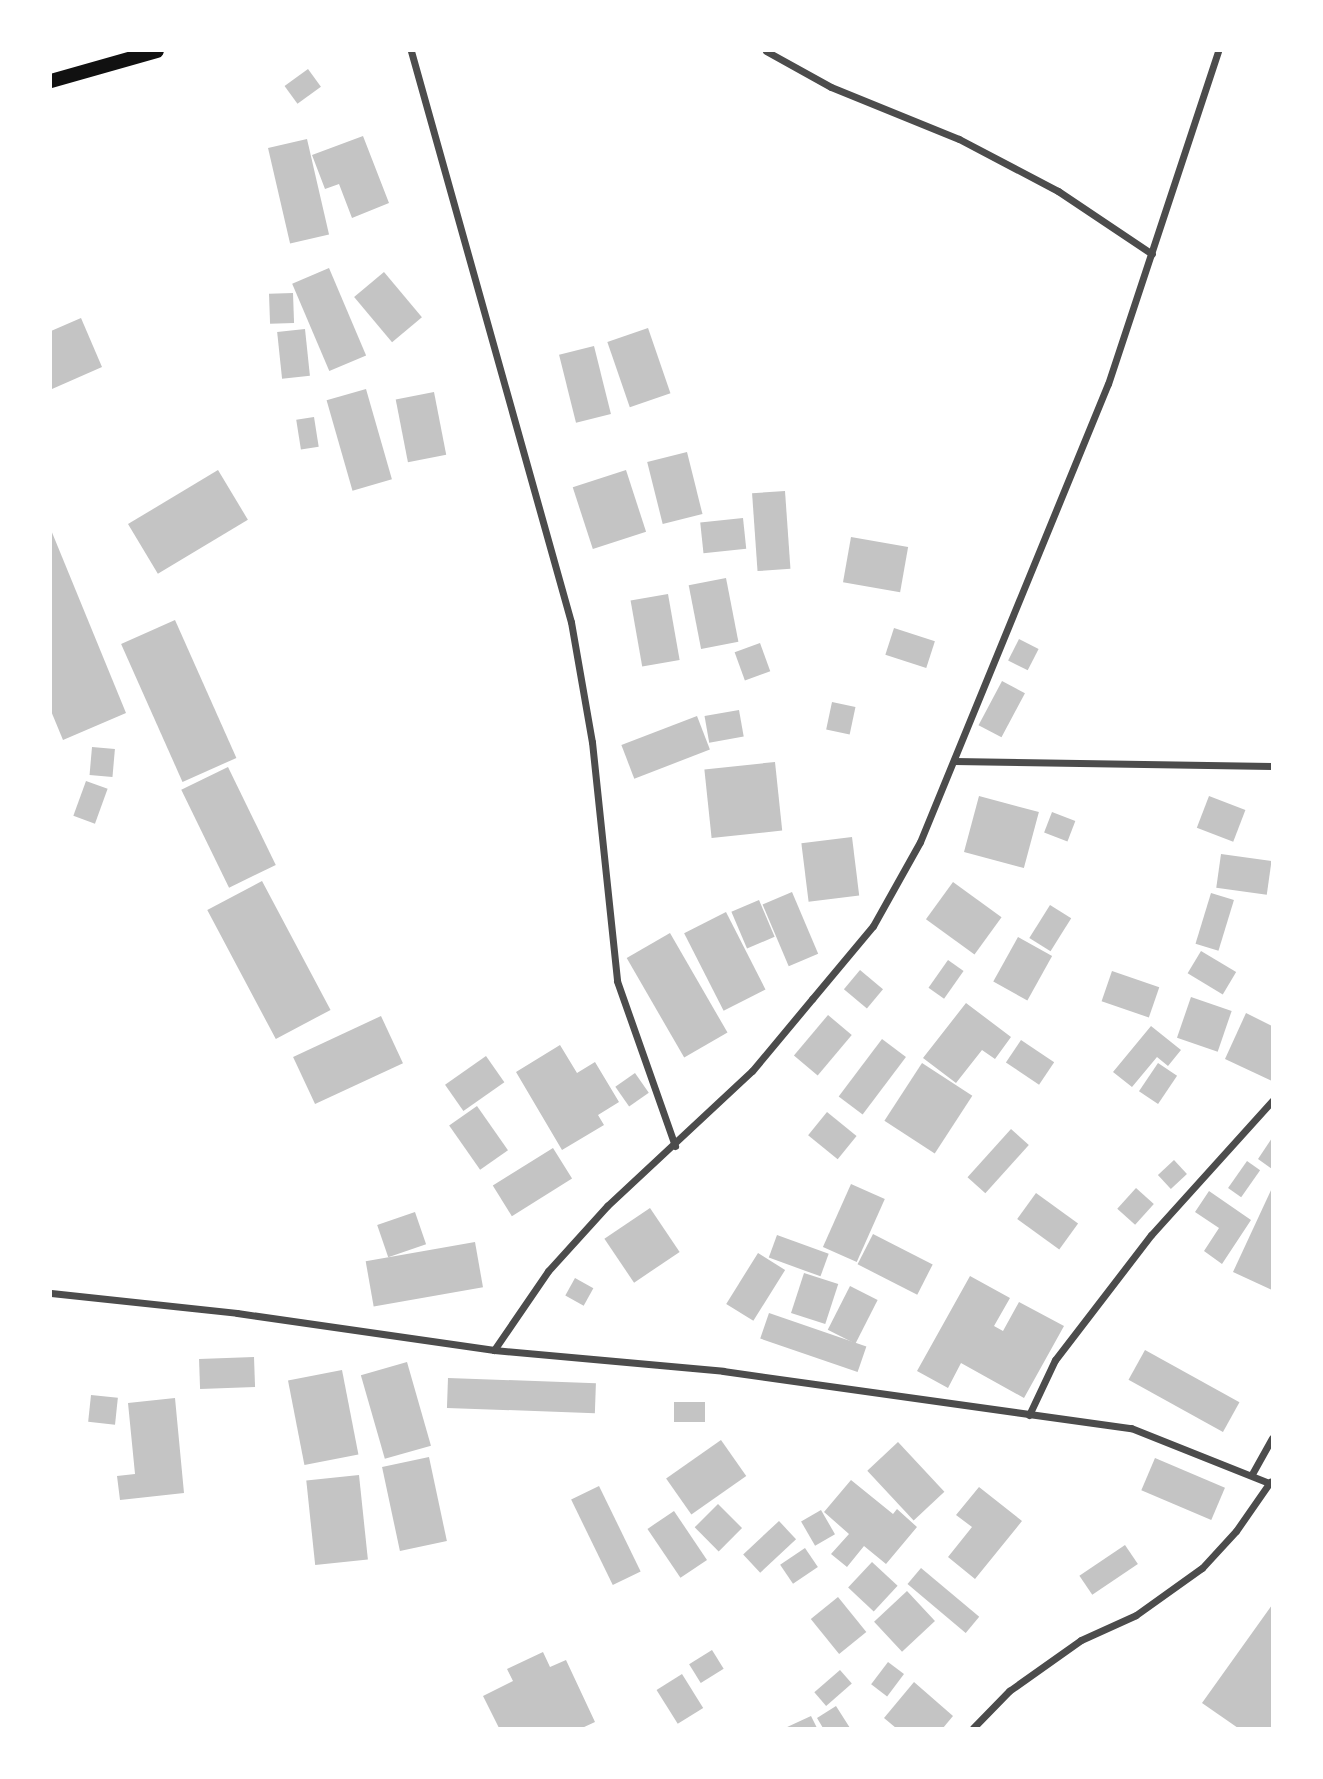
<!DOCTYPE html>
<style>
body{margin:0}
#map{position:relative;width:1323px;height:1779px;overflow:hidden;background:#fff;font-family:"DM Sans",sans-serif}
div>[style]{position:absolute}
.building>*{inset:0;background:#c4c4c4;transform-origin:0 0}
.minor>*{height:7px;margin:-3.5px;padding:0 3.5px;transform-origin:3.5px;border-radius:3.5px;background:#4c4c4c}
.secondary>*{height:14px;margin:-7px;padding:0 7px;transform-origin:7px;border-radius:7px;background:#111}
span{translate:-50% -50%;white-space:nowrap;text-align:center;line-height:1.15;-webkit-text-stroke:7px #fff;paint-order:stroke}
.frame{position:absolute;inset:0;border:52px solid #fff;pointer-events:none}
</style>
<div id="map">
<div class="building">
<div style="left:308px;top:69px;width:22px;height:29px;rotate:54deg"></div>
<div style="clip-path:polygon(363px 136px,389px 203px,352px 218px,339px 184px,325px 189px,312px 155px)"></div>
<div style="left:307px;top:139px;width:98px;height:40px;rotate:77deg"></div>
<div style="left:329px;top:268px;width:95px;height:40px;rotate:67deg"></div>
<div style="left:384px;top:272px;width:59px;height:39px;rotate:50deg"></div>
<div style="left:293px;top:293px;width:30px;height:24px;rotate:88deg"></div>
<div style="clip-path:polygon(81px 318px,102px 367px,52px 389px,51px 331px)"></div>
<div style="left:648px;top:328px;width:69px;height:43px;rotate:71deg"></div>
<div style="left:305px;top:329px;width:47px;height:28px;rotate:84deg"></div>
<div style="left:594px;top:346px;width:70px;height:36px;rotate:76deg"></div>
<div style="left:366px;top:389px;width:94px;height:41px;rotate:74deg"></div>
<div style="left:434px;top:392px;width:64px;height:39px;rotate:79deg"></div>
<div style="left:314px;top:417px;width:30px;height:18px;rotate:81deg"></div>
<div style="left:687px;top:452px;width:64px;height:41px;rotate:76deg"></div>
<div style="left:218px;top:470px;width:58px;height:105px;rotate:59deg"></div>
<div style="left:626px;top:470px;width:65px;height:56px;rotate:72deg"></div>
<div style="left:785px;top:491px;width:78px;height:33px;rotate:86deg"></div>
<div style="left:743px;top:518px;width:31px;height:43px;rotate:84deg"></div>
<div style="clip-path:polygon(51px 530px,126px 713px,63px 740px,51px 711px)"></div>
<div style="left:851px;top:537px;width:58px;height:46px;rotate:10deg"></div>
<div style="left:726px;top:578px;width:65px;height:38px;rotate:79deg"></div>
<div style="left:668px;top:594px;width:67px;height:38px;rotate:80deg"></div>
<div style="left:175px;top:620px;width:151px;height:59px;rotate:66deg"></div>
<div style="left:894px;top:628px;width:43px;height:28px;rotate:18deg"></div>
<div style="left:1019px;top:639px;width:22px;height:24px;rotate:27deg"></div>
<div style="left:760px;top:643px;width:30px;height:27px;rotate:70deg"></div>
<div style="left:1002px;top:681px;width:26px;height:50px;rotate:28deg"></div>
<div style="left:832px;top:702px;width:24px;height:28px;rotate:12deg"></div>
<div style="left:739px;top:710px;width:27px;height:35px;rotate:80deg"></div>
<div style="left:697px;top:716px;width:36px;height:81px;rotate:69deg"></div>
<div style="left:92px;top:747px;width:23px;height:28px;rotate:5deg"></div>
<div style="left:775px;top:762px;width:69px;height:71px;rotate:84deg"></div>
<div style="left:228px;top:767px;width:109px;height:52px;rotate:64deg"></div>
<div style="left:86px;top:781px;width:23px;height:37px;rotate:20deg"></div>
<div style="left:979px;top:796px;width:62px;height:58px;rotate:15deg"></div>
<div style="left:1209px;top:796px;width:39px;height:34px;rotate:21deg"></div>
<div style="left:1052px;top:812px;width:25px;height:22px;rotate:21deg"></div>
<div style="left:852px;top:837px;width:59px;height:51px;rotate:83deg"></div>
<div style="left:1221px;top:854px;width:51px;height:34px;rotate:8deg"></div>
<div style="left:262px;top:881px;width:146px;height:62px;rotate:62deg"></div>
<div style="left:953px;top:882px;width:60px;height:46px;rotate:36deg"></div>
<div style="left:792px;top:892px;width:67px;height:32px;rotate:67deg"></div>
<div style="left:1211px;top:893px;width:24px;height:53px;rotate:17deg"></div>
<div style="left:759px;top:900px;width:40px;height:30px;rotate:67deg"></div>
<div style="left:1050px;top:905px;width:25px;height:39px;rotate:32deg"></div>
<div style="left:726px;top:912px;width:87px;height:47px;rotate:63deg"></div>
<div style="left:670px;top:933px;width:115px;height:50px;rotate:60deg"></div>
<div style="left:1018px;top:937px;width:39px;height:51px;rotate:29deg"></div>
<div style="left:1201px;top:951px;width:41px;height:26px;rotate:31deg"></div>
<div style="left:948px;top:960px;width:19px;height:34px;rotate:35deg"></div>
<div style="left:860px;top:970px;width:30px;height:25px;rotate:40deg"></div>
<div style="left:1112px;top:971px;width:50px;height:32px;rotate:19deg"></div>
<div style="left:1191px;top:997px;width:43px;height:43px;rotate:19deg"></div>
<div style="clip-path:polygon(966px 1003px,1011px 1037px,995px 1059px,982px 1050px,956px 1083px,923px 1058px)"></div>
<div style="clip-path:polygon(1246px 1013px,1272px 1026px,1272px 1081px,1225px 1059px)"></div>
<div style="left:828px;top:1015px;width:31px;height:53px;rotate:40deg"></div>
<div style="left:381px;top:1016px;width:52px;height:97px;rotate:65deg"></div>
<div style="clip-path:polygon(1151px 1026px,1181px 1050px,1168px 1066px,1157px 1057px,1132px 1087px,1113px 1072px)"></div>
<div style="left:882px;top:1039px;width:30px;height:72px;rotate:37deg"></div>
<div style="left:1021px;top:1040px;width:40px;height:27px;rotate:34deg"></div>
<div style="clip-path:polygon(560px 1045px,577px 1073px,595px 1062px,619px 1102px,598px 1115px,604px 1125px,562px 1150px,516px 1072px)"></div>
<div style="left:486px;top:1056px;width:32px;height:50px;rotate:55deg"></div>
<div style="left:922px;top:1063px;width:60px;height:69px;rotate:33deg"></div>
<div style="left:1158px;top:1063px;width:23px;height:34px;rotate:34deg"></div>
<div style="left:635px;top:1073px;width:24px;height:24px;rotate:55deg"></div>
<div style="left:477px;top:1106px;width:54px;height:34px;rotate:55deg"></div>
<div style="left:827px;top:1112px;width:38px;height:30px;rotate:39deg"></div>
<div style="left:1011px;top:1129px;width:24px;height:65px;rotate:42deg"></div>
<div style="clip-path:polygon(1272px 1138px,1272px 1169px,1258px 1159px)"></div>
<div style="left:553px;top:1148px;width:36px;height:71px;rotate:58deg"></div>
<div style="left:1174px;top:1160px;width:19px;height:22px;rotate:47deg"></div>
<div style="left:1247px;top:1161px;width:16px;height:33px;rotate:35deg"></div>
<div style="left:851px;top:1184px;width:37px;height:69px;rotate:24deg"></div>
<div style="left:1136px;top:1188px;width:24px;height:28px;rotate:42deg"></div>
<div style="clip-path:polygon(1272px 1188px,1272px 1290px,1233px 1272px)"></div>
<div style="clip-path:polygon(1209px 1191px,1251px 1220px,1222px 1264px,1204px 1251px,1219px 1228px,1195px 1212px)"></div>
<div style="left:1036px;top:1193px;width:52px;height:32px;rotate:36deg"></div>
<div style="left:650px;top:1208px;width:53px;height:55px;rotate:56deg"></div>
<div style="left:415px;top:1212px;width:34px;height:40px;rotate:71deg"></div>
<div style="left:873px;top:1234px;width:67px;height:34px;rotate:27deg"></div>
<div style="left:777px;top:1235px;width:55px;height:24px;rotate:20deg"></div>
<div style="left:475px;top:1242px;width:46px;height:111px;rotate:80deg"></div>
<div style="left:758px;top:1253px;width:32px;height:60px;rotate:32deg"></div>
<div style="left:804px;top:1273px;width:36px;height:42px;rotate:18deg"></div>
<div style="clip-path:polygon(970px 1276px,1010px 1298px,994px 1326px,1003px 1331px,1019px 1302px,1064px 1326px,1024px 1398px,961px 1363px,948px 1388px,917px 1371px)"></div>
<div style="left:575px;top:1278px;width:21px;height:20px;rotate:29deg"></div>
<div style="left:850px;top:1286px;width:31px;height:49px;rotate:27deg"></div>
<div style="left:769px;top:1313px;width:103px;height:27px;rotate:19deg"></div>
<div style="left:1145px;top:1350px;width:108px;height:34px;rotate:29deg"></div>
<div style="left:254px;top:1357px;width:30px;height:55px;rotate:88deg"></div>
<div style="left:407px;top:1362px;width:87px;height:48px;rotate:74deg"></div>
<div style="left:342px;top:1370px;width:86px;height:55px;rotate:79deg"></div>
<div style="left:448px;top:1378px;width:148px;height:30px;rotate:2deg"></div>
<div style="left:91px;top:1395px;width:27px;height:27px;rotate:6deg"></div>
<div style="clip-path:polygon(175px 1398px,184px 1493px,120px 1500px,117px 1476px,135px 1474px,128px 1403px)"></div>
<div style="left:705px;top:1402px;width:20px;height:31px;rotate:90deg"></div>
<div style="left:721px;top:1440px;width:44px;height:67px;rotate:55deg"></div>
<div style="left:898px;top:1442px;width:68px;height:42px;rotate:47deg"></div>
<div style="left:429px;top:1457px;width:86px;height:48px;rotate:78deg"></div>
<div style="left:1155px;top:1458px;width:76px;height:35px;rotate:23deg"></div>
<div style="left:359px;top:1475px;width:85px;height:53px;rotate:84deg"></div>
<div style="clip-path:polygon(851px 1480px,893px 1514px,897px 1509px,917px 1527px,886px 1564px,864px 1546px,847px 1567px,831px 1554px,849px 1534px,824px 1512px)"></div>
<div style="left:599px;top:1486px;width:95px;height:31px;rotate:64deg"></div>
<div style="clip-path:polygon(979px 1487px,1022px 1521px,975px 1579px,948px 1557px,972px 1527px,956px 1515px)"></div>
<div style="left:718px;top:1504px;width:34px;height:33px;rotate:45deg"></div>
<div style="left:821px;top:1510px;width:28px;height:23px;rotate:60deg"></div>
<div style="left:674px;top:1511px;width:59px;height:32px;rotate:56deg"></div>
<div style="left:779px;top:1521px;width:25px;height:49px;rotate:47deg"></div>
<div style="left:1125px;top:1545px;width:23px;height:55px;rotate:56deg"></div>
<div style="left:805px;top:1548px;width:23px;height:30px;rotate:56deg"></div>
<div style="left:872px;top:1562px;width:35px;height:35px;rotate:43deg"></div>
<div style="left:921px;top:1568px;width:76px;height:21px;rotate:40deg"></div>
<div style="left:907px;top:1591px;width:41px;height:45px;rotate:47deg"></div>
<div style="left:838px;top:1597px;width:45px;height:35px;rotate:51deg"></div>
<div style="clip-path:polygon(1272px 1605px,1272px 1728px,1238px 1728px,1202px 1703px)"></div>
<div style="left:712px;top:1650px;width:22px;height:27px;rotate:58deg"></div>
<div style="clip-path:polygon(543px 1652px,550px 1667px,566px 1660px,595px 1722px,582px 1728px,499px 1728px,483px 1696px,513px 1681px,507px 1669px)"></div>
<div style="left:888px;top:1662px;width:20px;height:28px;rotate:37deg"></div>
<div style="left:840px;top:1670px;width:18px;height:34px;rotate:49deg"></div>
<div style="left:682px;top:1674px;width:40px;height:30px;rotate:58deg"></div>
<div style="clip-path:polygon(914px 1682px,953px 1716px,943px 1728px,896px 1728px,884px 1718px)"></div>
<div style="clip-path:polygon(836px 1706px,850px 1728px,823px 1728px,817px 1718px)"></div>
<div style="clip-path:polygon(811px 1716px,817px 1728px,785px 1728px)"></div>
</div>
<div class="minor">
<div style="left:411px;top:51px;width:593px;rotate:74.35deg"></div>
<div style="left:571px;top:622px;width:122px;rotate:80.1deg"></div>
<div style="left:592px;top:742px;width:240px;rotate:84deg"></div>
<div style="left:617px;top:981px;width:175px;rotate:70.6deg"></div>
<div style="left:766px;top:51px;width:74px;rotate:29deg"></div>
<div style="left:831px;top:87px;width:138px;rotate:22.1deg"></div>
<div style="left:959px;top:139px;width:112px;rotate:27.7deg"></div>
<div style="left:1058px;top:191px;width:113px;rotate:33.8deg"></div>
<div style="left:954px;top:761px;width:318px;rotate:0.9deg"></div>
<div style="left:51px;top:1293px;width:187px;rotate:6.1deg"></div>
<div style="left:237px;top:1313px;width:260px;rotate:8.2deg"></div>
<div style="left:494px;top:1350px;width:230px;rotate:5.2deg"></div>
<div style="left:723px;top:1371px;width:412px;rotate:8deg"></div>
<div style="left:1131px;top:1428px;width:152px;rotate:21.7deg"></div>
<div style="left:494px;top:1350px;width:96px;rotate:-55.6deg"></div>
<div style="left:548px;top:1271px;width:88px;rotate:-47.8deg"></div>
<div style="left:607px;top:1206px;width:198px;rotate:-43deg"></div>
<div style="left:752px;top:1071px;width:94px;rotate:-50.2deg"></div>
<div style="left:812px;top:999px;width:95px;rotate:-50.1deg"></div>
<div style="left:873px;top:926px;width:96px;rotate:-60.8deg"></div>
<div style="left:920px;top:842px;width:495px;rotate:-67.7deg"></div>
<div style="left:1108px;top:384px;width:351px;rotate:-71.7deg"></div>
<div style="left:1029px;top:1415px;width:61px;rotate:-64.7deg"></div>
<div style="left:1055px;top:1360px;width:158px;rotate:-52.5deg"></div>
<div style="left:1151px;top:1235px;width:181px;rotate:-47.9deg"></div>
<div style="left:1252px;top:1474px;width:41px;rotate:-60.9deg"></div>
<div style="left:973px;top:1728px;width:52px;rotate:-45.8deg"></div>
<div style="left:1009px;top:1691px;width:88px;rotate:-35.3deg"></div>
<div style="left:1081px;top:1640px;width:60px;rotate:-24.4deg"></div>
<div style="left:1136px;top:1615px;width:81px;rotate:-35.5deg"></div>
<div style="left:1202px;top:1568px;width:50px;rotate:-47.4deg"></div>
<div style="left:1236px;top:1531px;width:60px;rotate:-55.2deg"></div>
</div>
<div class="secondary">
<div style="left:51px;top:81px;width:110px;rotate:-15.8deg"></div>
</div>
<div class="frame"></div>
</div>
